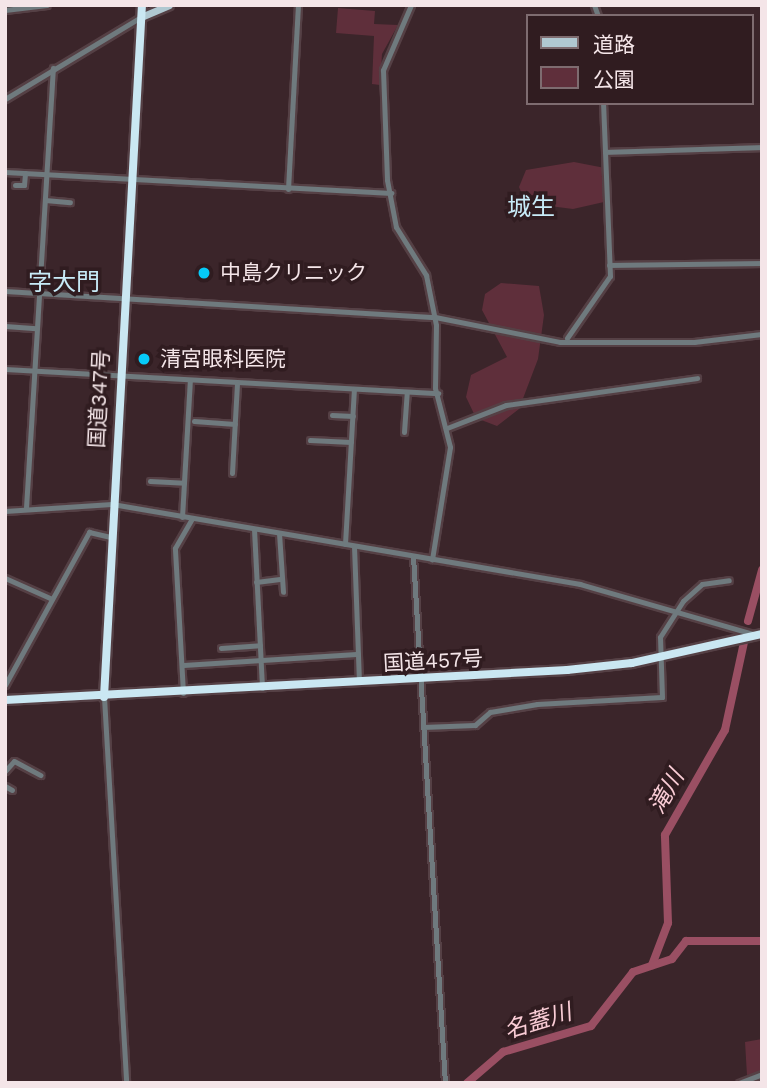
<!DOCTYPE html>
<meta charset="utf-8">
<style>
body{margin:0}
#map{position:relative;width:767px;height:1088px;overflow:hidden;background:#3b252a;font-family:"Work Sans","Noto Sans JP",sans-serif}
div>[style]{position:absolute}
.green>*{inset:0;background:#5f2f3b}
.river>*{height:8px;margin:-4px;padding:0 4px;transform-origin:4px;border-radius:4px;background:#9a4f63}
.roads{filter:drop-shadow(2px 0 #554045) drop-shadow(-2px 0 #554045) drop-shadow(0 2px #554045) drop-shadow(0 -2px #554045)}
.minor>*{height:5px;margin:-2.5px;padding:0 2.5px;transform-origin:2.5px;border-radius:2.5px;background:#6f7a7e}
.major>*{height:7px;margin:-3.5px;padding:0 3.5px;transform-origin:3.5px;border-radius:3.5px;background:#b0c8d1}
.highway>*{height:8px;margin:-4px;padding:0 4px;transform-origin:4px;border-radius:4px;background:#cae7f2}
.dots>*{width:19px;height:19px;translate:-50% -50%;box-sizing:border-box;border:4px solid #301c20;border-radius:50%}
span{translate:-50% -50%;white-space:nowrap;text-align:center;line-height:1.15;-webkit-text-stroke:7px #301c20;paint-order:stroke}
.poi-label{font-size:21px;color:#f4e5e8}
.left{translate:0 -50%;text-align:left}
.street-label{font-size:21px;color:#f4e5e8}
.water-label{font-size:23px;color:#facdd6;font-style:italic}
.quarter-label{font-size:24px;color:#c8ebf8}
.frame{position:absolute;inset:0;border:7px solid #f4e5e8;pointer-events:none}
.legend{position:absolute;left:526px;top:14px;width:228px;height:91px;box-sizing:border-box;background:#301c20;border:2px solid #7e6c70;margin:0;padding:9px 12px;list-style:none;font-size:21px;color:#f4e5e8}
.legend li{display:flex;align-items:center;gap:14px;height:35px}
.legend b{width:35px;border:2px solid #7e6c70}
</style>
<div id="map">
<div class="green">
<div style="clip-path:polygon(338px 8px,375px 11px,374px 24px,398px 25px,382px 54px,380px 85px,372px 84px,374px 36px,336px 33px)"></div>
<div style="clip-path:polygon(574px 162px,605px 168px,604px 202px,573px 209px,526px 203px,519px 187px,526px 170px)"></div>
<div style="clip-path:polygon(501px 283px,539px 286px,544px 315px,538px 359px,519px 409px,497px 426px,476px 418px,466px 397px,471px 375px,507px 357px,482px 310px,485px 294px)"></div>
<div style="clip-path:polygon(762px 1039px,762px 1072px,747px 1075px,745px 1042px)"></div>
</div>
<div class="river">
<div style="left:748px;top:621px;width:53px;rotate:-74.6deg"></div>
<div style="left:652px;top:965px;width:45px;rotate:-69.1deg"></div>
<div style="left:668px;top:923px;width:88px;rotate:-92deg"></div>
<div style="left:665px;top:835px;width:121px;rotate:-60.3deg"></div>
<div style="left:725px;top:730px;width:90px;rotate:-77.8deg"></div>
<div style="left:467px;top:1083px;width:48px;rotate:-40.7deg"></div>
<div style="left:503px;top:1052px;width:92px;rotate:-16.5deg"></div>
<div style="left:591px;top:1026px;width:68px;rotate:-52.1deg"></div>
<div style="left:633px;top:972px;width:41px;rotate:-18.4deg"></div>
<div style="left:672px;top:959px;width:23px;rotate:-52deg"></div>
<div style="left:686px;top:941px;width:76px"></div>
</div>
<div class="roads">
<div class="minor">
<div style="left:411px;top:5px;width:71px;rotate:113.3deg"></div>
<div style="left:383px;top:70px;width:110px;rotate:87.9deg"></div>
<div style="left:387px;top:180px;width:48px;rotate:79.2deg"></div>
<div style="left:396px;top:227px;width:57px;rotate:58deg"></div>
<div style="left:426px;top:275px;width:51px;rotate:78.7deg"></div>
<div style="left:436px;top:325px;width:63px;rotate:90.9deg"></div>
<div style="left:435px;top:388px;width:61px;rotate:75.7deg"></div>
<div style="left:450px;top:447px;width:114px;rotate:99.1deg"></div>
<div style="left:594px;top:5px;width:12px;rotate:70deg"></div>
<div style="left:5px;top:10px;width:42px;rotate:-6.8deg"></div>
<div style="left:5px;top:99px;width:159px;rotate:-31.1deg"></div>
<div style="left:605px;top:152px;width:157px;rotate:-1.8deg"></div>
<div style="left:5px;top:172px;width:387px;rotate:3.1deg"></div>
<div style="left:15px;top:185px;width:9px"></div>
<div style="left:24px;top:185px;width:12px;rotate:-85deg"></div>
<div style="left:288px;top:189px;width:184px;rotate:-86.9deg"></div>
<div style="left:45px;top:200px;width:25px;rotate:5deg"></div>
<div style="left:609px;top:265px;width:153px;rotate:-0.7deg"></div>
<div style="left:5px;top:291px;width:431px;rotate:3.5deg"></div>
<div style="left:435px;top:317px;width:127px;rotate:11.3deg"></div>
<div style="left:560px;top:342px;width:134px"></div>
<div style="left:694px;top:342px;width:68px;rotate:-6.7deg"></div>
<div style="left:5px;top:326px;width:31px;rotate:4deg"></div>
<div style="left:567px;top:338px;width:75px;rotate:-55.3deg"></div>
<div style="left:610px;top:276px;width:173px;rotate:-92.3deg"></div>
<div style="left:5px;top:369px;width:434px;rotate:3.2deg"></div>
<div style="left:332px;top:415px;width:21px;rotate:3deg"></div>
<div style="left:194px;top:421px;width:41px;rotate:4.2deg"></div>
<div style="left:447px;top:428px;width:63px;rotate:-21.3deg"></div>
<div style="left:506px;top:405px;width:193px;rotate:-8deg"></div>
<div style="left:404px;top:432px;width:39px;rotate:-86deg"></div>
<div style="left:310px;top:440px;width:41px;rotate:2.8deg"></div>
<div style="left:232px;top:473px;width:90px;rotate:-86.8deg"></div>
<div style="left:150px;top:481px;width:34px;rotate:3deg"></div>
<div style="left:26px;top:508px;width:441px;rotate:-86.5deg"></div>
<div style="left:5px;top:511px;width:107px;rotate:-3.7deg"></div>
<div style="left:112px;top:504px;width:475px;rotate:9.7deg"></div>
<div style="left:580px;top:584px;width:180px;rotate:16.1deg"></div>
<div style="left:182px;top:517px;width:137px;rotate:-86.7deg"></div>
<div style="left:254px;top:529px;width:159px;rotate:87.1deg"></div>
<div style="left:279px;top:533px;width:59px;rotate:86.1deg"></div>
<div style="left:345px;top:544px;width:155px;rotate:-86.7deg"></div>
<div style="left:354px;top:546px;width:136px;rotate:87.9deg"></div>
<div style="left:413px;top:556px;width:528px;rotate:86.53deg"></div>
<div style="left:5px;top:578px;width:51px;rotate:24.1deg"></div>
<div style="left:256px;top:582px;width:26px;rotate:-7deg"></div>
<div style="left:221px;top:648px;width:39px;rotate:-4deg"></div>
<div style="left:182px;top:665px;width:176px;rotate:-3.6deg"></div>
<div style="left:5px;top:685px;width:175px;rotate:-61.2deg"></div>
<div style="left:89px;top:532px;width:22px;rotate:13deg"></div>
<div style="left:183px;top:693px;width:145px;rotate:-93.2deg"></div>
<div style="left:175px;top:548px;width:34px;rotate:-60deg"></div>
<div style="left:104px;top:697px;width:387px;rotate:86.7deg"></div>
<div style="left:423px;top:727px;width:52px;rotate:-2.2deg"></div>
<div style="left:475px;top:725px;width:20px;rotate:-41deg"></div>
<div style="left:490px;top:712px;width:48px;rotate:-9.7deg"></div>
<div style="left:537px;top:704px;width:125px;rotate:-3.2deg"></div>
<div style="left:662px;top:697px;width:60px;rotate:-91.9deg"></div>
<div style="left:660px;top:637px;width:43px;rotate:-57.4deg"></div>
<div style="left:683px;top:601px;width:25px;rotate:-42deg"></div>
<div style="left:702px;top:584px;width:27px;rotate:-8deg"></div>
<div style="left:5px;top:771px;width:13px;rotate:-48deg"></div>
<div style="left:14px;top:761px;width:30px;rotate:28deg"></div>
<div style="left:5px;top:786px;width:8px;rotate:30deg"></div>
<div style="left:739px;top:1083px;width:25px;rotate:-21deg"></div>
</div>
<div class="major">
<div style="left:141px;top:17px;width:30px;rotate:-23deg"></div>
</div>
<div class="highway">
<div style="left:104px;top:697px;width:693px;rotate:-86.86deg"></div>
<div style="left:5px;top:700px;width:563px;rotate:-3.06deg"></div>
<div style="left:567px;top:670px;width:65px;rotate:-6.1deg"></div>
<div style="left:632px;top:663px;width:133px;rotate:-12.6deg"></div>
</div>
</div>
<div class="dots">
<div style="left:204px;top:273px;background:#06cbf9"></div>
<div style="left:144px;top:359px;background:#06cbf9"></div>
</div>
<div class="poi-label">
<span class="left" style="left:220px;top:273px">中島クリニック</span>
<span class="left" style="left:160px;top:359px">清宮眼科医院</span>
</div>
<div class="street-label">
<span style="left:99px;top:399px;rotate:-87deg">国道347号</span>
<span style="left:433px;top:661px;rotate:-3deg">国道457号</span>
</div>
<div class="water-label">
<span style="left:667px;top:792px;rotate:-60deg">滝川</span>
<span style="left:538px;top:1022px;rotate:-17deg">名蓋川</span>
</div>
<div class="quarter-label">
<span style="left:531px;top:208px">城生</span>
<span style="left:64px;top:283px">字大門</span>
</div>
<div class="frame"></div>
<ul class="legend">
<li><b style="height:9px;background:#b0c8d1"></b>道路</li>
<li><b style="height:19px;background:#5f2f3b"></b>公園</li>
</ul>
</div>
